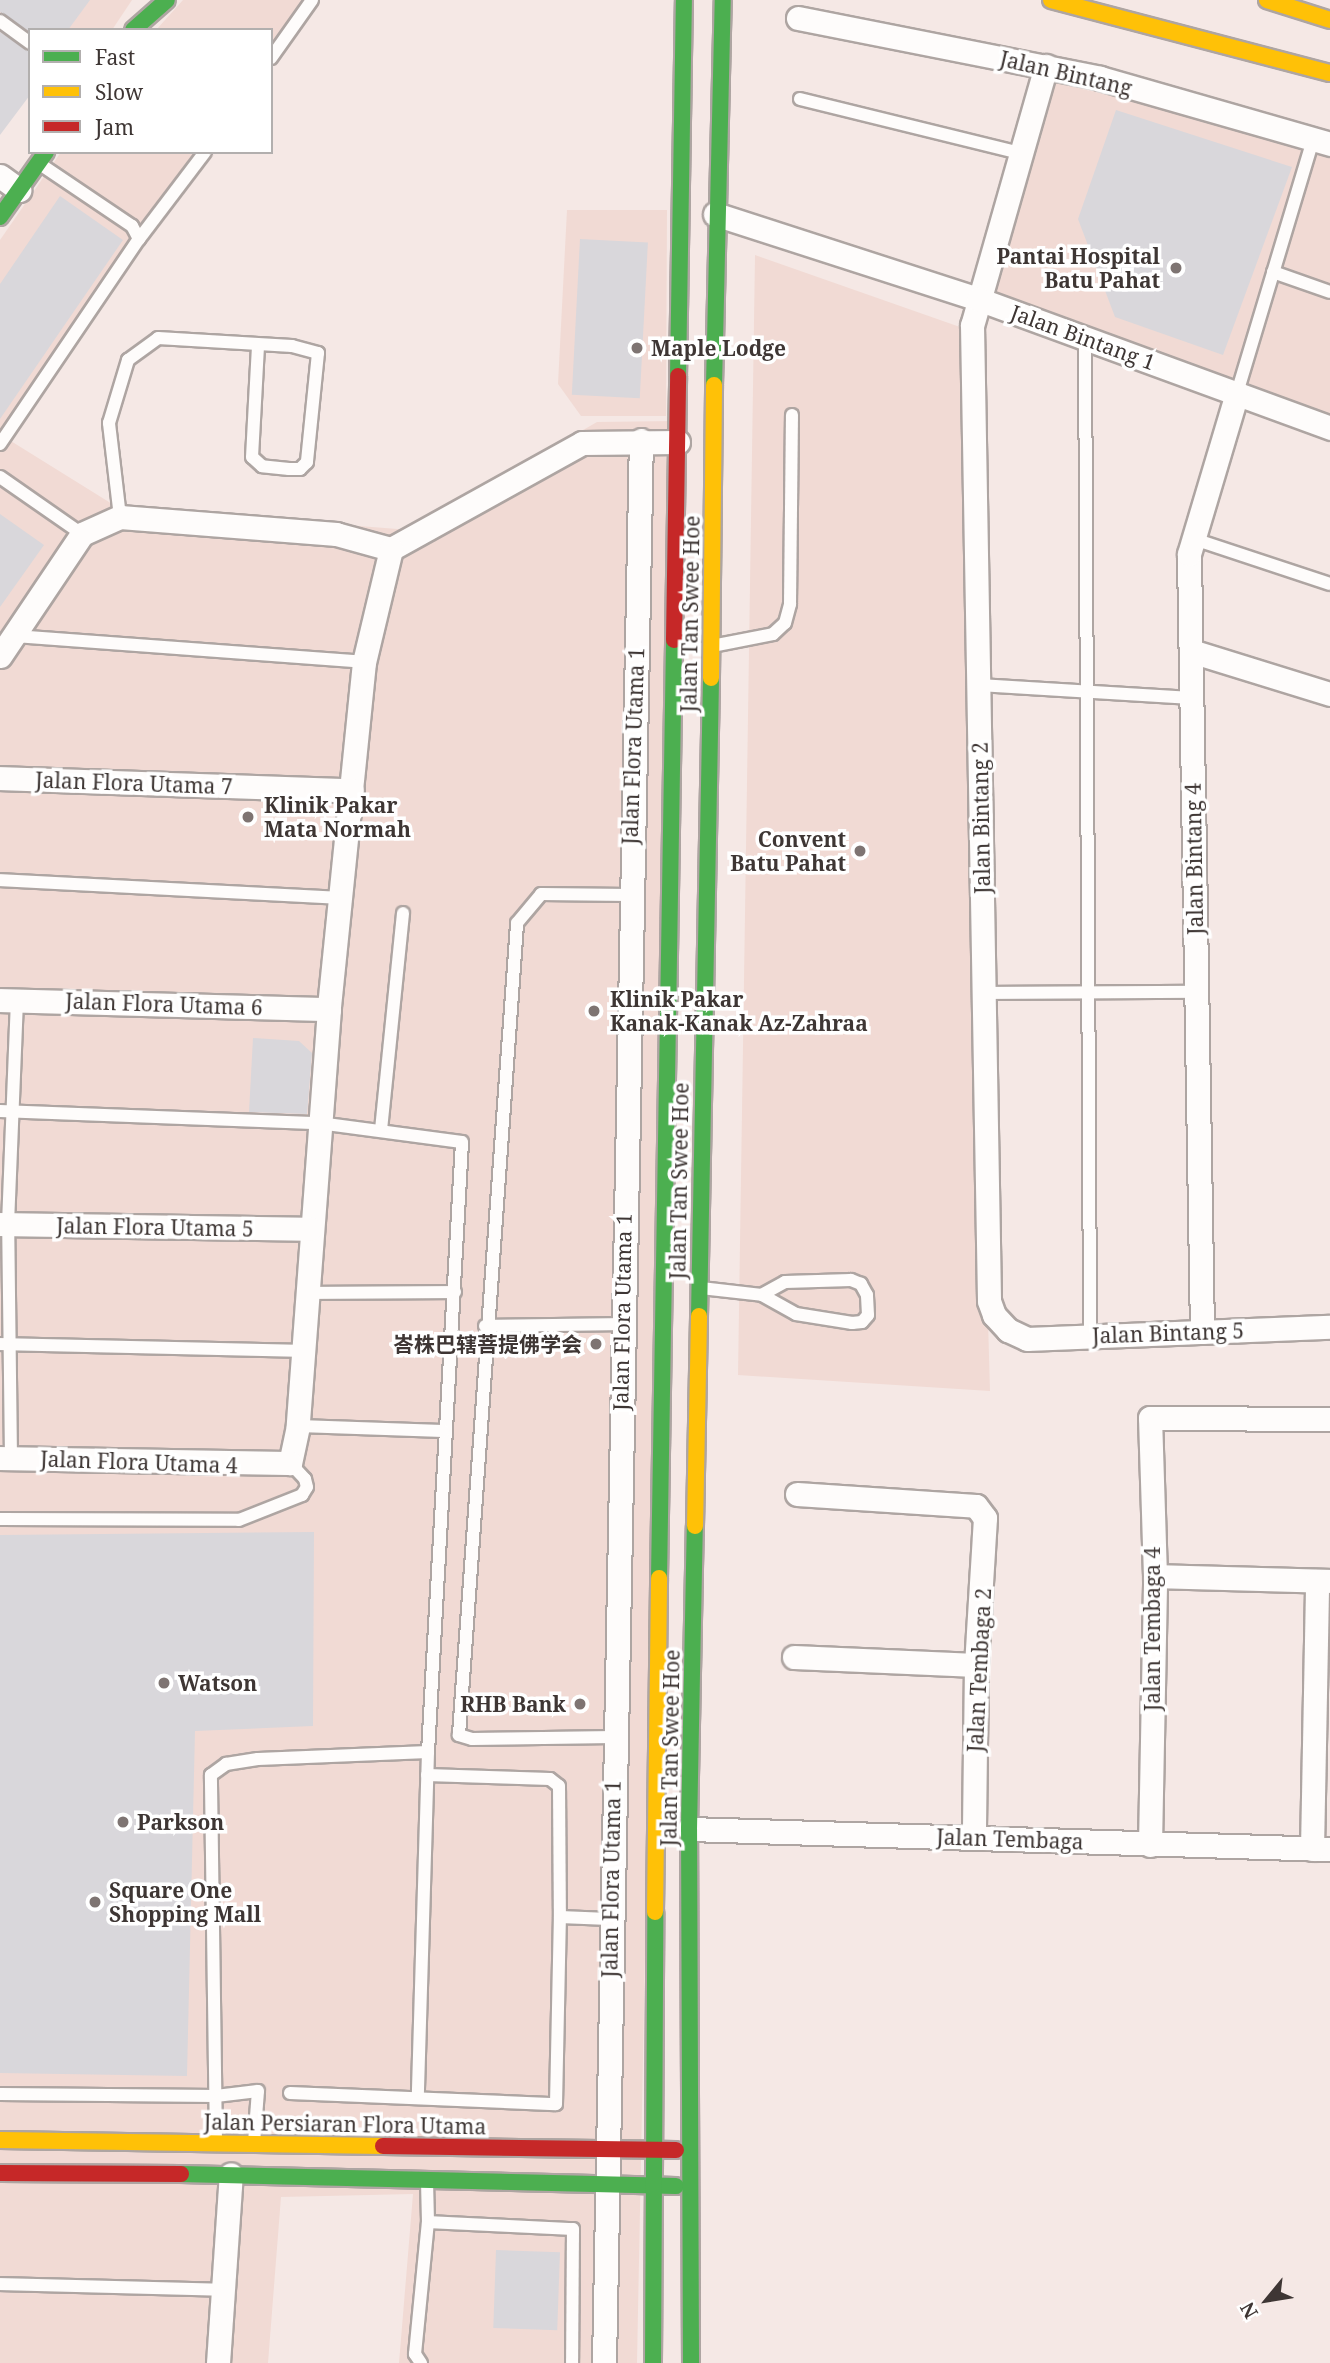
<!DOCTYPE html>
<meta charset="utf-8">
<style>
body{margin:0}
#map{position:relative;width:1330px;height:2363px;overflow:hidden;background:#f5e8e5;font-family:"Noto Serif","Noto Sans SC",serif}
div>[style]{position:absolute}
.built>*{inset:0;background:#f1dad4}
.building>*{inset:0;background:#d9d7db;transform-origin:0 0}
.roads{filter:drop-shadow(2px 0 #aea5a2) drop-shadow(-2px 0 #aea5a2) drop-shadow(0 2px #aea5a2) drop-shadow(0 -2px #aea5a2)}
.lane>*{height:12px;margin:-6px;padding:0 6px;transform-origin:6px;border-radius:6px;background:#fefcfb}
.street>*{height:23px;margin:-11.5px;padding:0 11.5px;transform-origin:11.5px;border-radius:11.5px;background:#fefcfb}
.fast>*{height:16px;margin:-8px;padding:0 8px;transform-origin:8px;border-radius:8px;background:#4caf50}
.slow>*{height:16px;margin:-8px;padding:0 8px;transform-origin:8px;border-radius:8px;background:#ffc107}
.jam>*{height:16px;margin:-8px;padding:0 8px;transform-origin:8px;border-radius:8px;background:#c62828}
.dots>*{width:19px;height:19px;translate:-50% -50%;box-sizing:border-box;border:4px solid #fff;border-radius:50%}
span{translate:-50% -50%;white-space:nowrap;text-align:center;line-height:1.15;-webkit-text-stroke:7px #fff;paint-order:stroke}
.street-label{font-size:21px;color:#3e3634}
.poi-label{font-size:21px;color:#3e3634;font-weight:700}
.right{translate:-100% -50%;text-align:right}
.left{translate:0 -50%;text-align:left}
.legend{position:absolute;left:28px;top:28px;width:245px;height:126px;box-sizing:border-box;background:#fff;border:2px solid #b2afae;margin:0;padding:9px 12px;list-style:none;font-size:21px;color:#3e3634}
.legend li{display:flex;align-items:center;gap:14px;height:35px}
.legend b{width:35px;border:2px solid #b2afae}
.north{position:absolute;left:1232px;top:2265px;width:70px;height:70px;-webkit-text-stroke:5px #fff;paint-order:stroke;rotate:240deg;font-size:19px;font-weight:700;line-height:28px;text-align:center;color:#3e3634}
.north::after{content:'';display:block;margin:auto;width:24px;height:32px;background:#3e3634;clip-path:polygon(50% 0,100% 100%,50% 72%,0 100%)}
</style>
<div id="map">
<div class="built">
<div style="clip-path:polygon(0 0,132px 0,112px 30px,30px 30px,30px 52px,0 30px)"></div>
<div style="clip-path:polygon(183px 0,320px 0,271px 67px,271px 30px,156px 30px)"></div>
<div style="clip-path:polygon(1039px 56px,1330px 135px,1330px 438px,967px 304px)"></div>
<div style="clip-path:polygon(61px 152px,209px 152px,0 438px,0 240px)"></div>
<div style="clip-path:polygon(567px 210px,667px 210px,666px 416px,581px 416px,558px 384px)"></div>
<div style="clip-path:polygon(755px 255px,960px 327px,990px 1391px,738px 1375px)"></div>
<div style="clip-path:polygon(675px 421px,637px 2363px,399px 2363px,413px 2194px,281px 2197px,268px 2363px,0 2363px,0 447px,6px 438px,117px 507px,410px 530px,597px 422px)"></div>
</div>
<div class="building">
<div style="clip-path:polygon(0 0,90px 0,68px 30px,30px 32px,0 12px)"></div>
<div style="clip-path:polygon(0 32px,30px 52px,30px 95px,0 135px)"></div>
<div style="clip-path:polygon(1116px 110px,1292px 167px,1223px 355px,1115px 317px,1078px 219px)"></div>
<div style="clip-path:polygon(60px 196px,123px 240px,0 419px,0 284px)"></div>
<div style="left:580px;top:239px;width:68px;height:156px;rotate:3deg"></div>
<div style="clip-path:polygon(0 514px,44px 545px,0 607px)"></div>
<div style="clip-path:polygon(253px 1038px,299px 1041px,312px 1053px,307px 1114px,249px 1112px)"></div>
<div style="clip-path:polygon(314px 1532px,313px 1726px,195px 1731px,187px 2076px,0 2073px,0 1535px)"></div>
<div style="left:496px;top:2250px;width:64px;height:78px;rotate:2deg"></div>
</div>
<div class="roads">
<div class="lane">
<div style="left:0;top:21px;width:37px;rotate:36deg"></div>
<div style="left:271px;top:58px;width:71px;rotate:-54.7deg"></div>
<div style="left:800px;top:99px;width:227px;rotate:13.8deg"></div>
<div style="left:139px;top:239px;width:109px;rotate:-52.8deg"></div>
<div style="left:1273px;top:272px;width:60px;rotate:19.3deg"></div>
<div style="left:1085px;top:338px;width:998px;rotate:89.71deg"></div>
<div style="left:1237px;top:393px;width:265px;rotate:-73.3deg"></div>
<div style="left:0;top:444px;width:248px;rotate:-55.9deg"></div>
<div style="left:139px;top:239px;width:15px;rotate:-118deg"></div>
<div style="left:132px;top:226px;width:111px;rotate:-146deg"></div>
<div style="left:0;top:477px;width:100px;rotate:34.8deg"></div>
<div style="left:120px;top:517px;width:95px;rotate:-96.7deg"></div>
<div style="left:109px;top:423px;width:66px;rotate:-73.2deg"></div>
<div style="left:128px;top:360px;width:37px;rotate:-36deg"></div>
<div style="left:158px;top:338px;width:134px;rotate:3.4deg"></div>
<div style="left:292px;top:346px;width:27px;rotate:15deg"></div>
<div style="left:318px;top:353px;width:110px;rotate:95.8deg"></div>
<div style="left:307px;top:462px;width:10px;rotate:135deg"></div>
<div style="left:300px;top:469px;width:11px;rotate:180deg"></div>
<div style="left:289px;top:469px;width:27px;rotate:-174deg"></div>
<div style="left:262px;top:466px;width:13px;rotate:-138deg"></div>
<div style="left:252px;top:457px;width:111px;rotate:-86.9deg"></div>
<div style="left:1191px;top:538px;width:146px;rotate:18.3deg"></div>
<div style="left:14px;top:636px;width:351px;rotate:4.2deg"></div>
<div style="left:712px;top:646px;width:62px;rotate:-11.1deg"></div>
<div style="left:773px;top:634px;width:16px;rotate:-43deg"></div>
<div style="left:785px;top:623px;width:20px;rotate:-75deg"></div>
<div style="left:790px;top:604px;width:189px;rotate:-89.4deg"></div>
<div style="left:979px;top:685px;width:213px;rotate:3.5deg"></div>
<div style="left:0;top:880px;width:341px;rotate:3deg"></div>
<div style="left:984px;top:993px;width:212px;rotate:-0.3deg"></div>
<div style="left:0;top:1111px;width:319px;rotate:2.2deg"></div>
<div style="left:319px;top:1123px;width:144px;rotate:7.6deg"></div>
<div style="left:462px;top:1142px;width:611px;rotate:93.19deg"></div>
<div style="left:428px;top:1752px;width:346px;rotate:91.7deg"></div>
<div style="left:381px;top:1130px;width:218px;rotate:-84.2deg"></div>
<div style="left:701px;top:1288px;width:61px;rotate:6.5deg"></div>
<div style="left:762px;top:1295px;width:39px;rotate:29deg"></div>
<div style="left:796px;top:1314px;width:57px;rotate:9.1deg"></div>
<div style="left:852px;top:1323px;width:10px;rotate:-6deg"></div>
<div style="left:862px;top:1322px;width:9px;rotate:-49deg"></div>
<div style="left:868px;top:1315px;width:20px;rotate:-93deg"></div>
<div style="left:867px;top:1295px;width:13px;rotate:-119deg"></div>
<div style="left:861px;top:1284px;width:11px;rotate:-158deg"></div>
<div style="left:851px;top:1280px;width:66px;rotate:178.3deg"></div>
<div style="left:785px;top:1282px;width:26px;rotate:151deg"></div>
<div style="left:305px;top:1293px;width:150px;rotate:-0.4deg"></div>
<div style="left:485px;top:1326px;width:136px;rotate:-0.8deg"></div>
<div style="left:0;top:1344px;width:301px;rotate:1.3deg"></div>
<div style="left:298px;top:1426px;width:146px;rotate:2deg"></div>
<div style="left:11px;top:1458px;width:234px;rotate:-90.7deg"></div>
<div style="left:8px;top:1224px;width:224px;rotate:-87.7deg"></div>
<div style="left:0;top:1519px;width:239px;rotate:0.2deg"></div>
<div style="left:239px;top:1520px;width:68px;rotate:-21.6deg"></div>
<div style="left:302px;top:1495px;width:9px;rotate:-58deg"></div>
<div style="left:307px;top:1487px;width:8px;rotate:-104deg"></div>
<div style="left:305px;top:1479px;width:22px;rotate:-133deg"></div>
<div style="left:614px;top:1737px;width:142px;rotate:179.2deg"></div>
<div style="left:472px;top:1739px;width:14px;rotate:-163deg"></div>
<div style="left:459px;top:1735px;width:814px;rotate:-85.91deg"></div>
<div style="left:517px;top:923px;width:38px;rotate:-50deg"></div>
<div style="left:541px;top:894px;width:88px;rotate:0.7deg"></div>
<div style="left:427px;top:1775px;width:123px;rotate:1.9deg"></div>
<div style="left:550px;top:1779px;width:11px;rotate:38deg"></div>
<div style="left:559px;top:1786px;width:131px;rotate:89.6deg"></div>
<div style="left:290px;top:2093px;width:266px;rotate:2.4deg"></div>
<div style="left:556px;top:2104px;width:187px;rotate:-88.8deg"></div>
<div style="left:560px;top:1917px;width:49px;rotate:2.3deg"></div>
<div style="left:0;top:2094px;width:216px;rotate:0.5deg"></div>
<div style="left:216px;top:2096px;width:42px;rotate:-6.8deg"></div>
<div style="left:258px;top:2091px;width:52px;rotate:94.4deg"></div>
<div style="left:216px;top:2142px;width:367px;rotate:-90.8deg"></div>
<div style="left:211px;top:1775px;width:19px;rotate:-36deg"></div>
<div style="left:226px;top:1764px;width:32px;rotate:-9deg"></div>
<div style="left:258px;top:1759px;width:170px;rotate:-2.4deg"></div>
<div style="left:428px;top:2222px;width:145px;rotate:2.8deg"></div>
<div style="left:573px;top:2229px;width:134px;rotate:90.4deg"></div>
<div style="left:0;top:2284px;width:225px;rotate:1.5deg"></div>
<div style="left:421px;top:2363px;width:11px;rotate:-124deg"></div>
<div style="left:415px;top:2354px;width:133px;rotate:-84.4deg"></div>
<div style="left:428px;top:2222px;width:42px;rotate:-91.4deg"></div>
</div>
<div class="street">
<div style="left:798px;top:18px;width:308px;rotate:11.2deg"></div>
<div style="left:1100px;top:78px;width:239px;rotate:16deg"></div>
<div style="left:1046px;top:66px;width:269px;rotate:105.9deg"></div>
<div style="left:972px;top:325px;width:976px;rotate:89deg"></div>
<div style="left:989px;top:1301px;width:15px;rotate:70deg"></div>
<div style="left:994px;top:1315px;width:21px;rotate:47deg"></div>
<div style="left:1008px;top:1330px;width:21px;rotate:25deg"></div>
<div style="left:1027px;top:1339px;width:303px;rotate:-2.3deg"></div>
<div style="left:0;top:176px;width:24px;rotate:36deg"></div>
<div style="left:715px;top:214px;width:276px;rotate:17.9deg"></div>
<div style="left:978px;top:299px;width:375px;rotate:20.1deg"></div>
<div style="left:391px;top:549px;width:218px;rotate:-29deg"></div>
<div style="left:582px;top:443px;width:96px;rotate:-0.6deg"></div>
<div style="left:1191px;top:651px;width:145px;rotate:17.2deg"></div>
<div style="left:0;top:656px;width:147px;rotate:-56.1deg"></div>
<div style="left:82px;top:534px;width:42px;rotate:-24.1deg"></div>
<div style="left:120px;top:517px;width:217px;rotate:4.5deg"></div>
<div style="left:336px;top:534px;width:57px;rotate:15.3deg"></div>
<div style="left:391px;top:549px;width:116px;rotate:103.4deg"></div>
<div style="left:364px;top:662px;width:349px;rotate:95.8deg"></div>
<div style="left:329px;top:1009px;width:418px;rotate:94.3deg"></div>
<div style="left:298px;top:1426px;width:38px;rotate:102deg"></div>
<div style="left:290px;top:1463px;width:290px;rotate:-179deg"></div>
<div style="left:0;top:778px;width:352px;rotate:2deg"></div>
<div style="left:0;top:1000px;width:329px;rotate:1.6deg"></div>
<div style="left:0;top:1224px;width:310px;rotate:0.9deg"></div>
<div style="left:1202px;top:1332px;width:778px;rotate:-90.96deg"></div>
<div style="left:1189px;top:554px;width:168px;rotate:-73.4deg"></div>
<div style="left:797px;top:1494px;width:179px;rotate:3.8deg"></div>
<div style="left:976px;top:1506px;width:15px;rotate:53deg"></div>
<div style="left:985px;top:1518px;width:147px;rotate:93.5deg"></div>
<div style="left:976px;top:1665px;width:173px;rotate:90.7deg"></div>
<div style="left:1155px;top:1576px;width:175px;rotate:1.6deg"></div>
<div style="left:794px;top:1657px;width:182px;rotate:2.5deg"></div>
<div style="left:689px;top:1829px;width:641px;rotate:1.79deg"></div>
<div style="left:1150px;top:1845px;width:269px;rotate:-88.9deg"></div>
<div style="left:1155px;top:1576px;width:158px;rotate:-91.8deg"></div>
<div style="left:1150px;top:1418px;width:180px;rotate:0.3deg"></div>
<div style="left:1312px;top:1849px;width:268px;rotate:-88.9deg"></div>
<div style="left:218px;top:2363px;width:189px;rotate:-86.1deg"></div>
<div style="left:604px;top:2363px;width:1923px;rotate:-88.9deg"></div>
</div>
<div class="fast">
<div style="left:133px;top:30px;width:45px;rotate:-41.4deg"></div>
<div style="left:0;top:217px;width:80px;rotate:-54.7deg"></div>
<div style="left:678px;top:376px;width:376px;rotate:-89.1deg"></div>
<div style="left:714px;top:385px;width:385px;rotate:-88.7deg"></div>
<div style="left:699px;top:1316px;width:638px;rotate:-88.92deg"></div>
<div style="left:659px;top:1578px;width:938px;rotate:-89.08deg"></div>
<div style="left:181px;top:2174px;width:495px;rotate:1.4deg"></div>
<div style="left:653px;top:2363px;width:451px;rotate:-89.7deg"></div>
<div style="left:691px;top:2363px;width:534px;rotate:-90.21deg"></div>
<div style="left:689px;top:1829px;width:303px;rotate:-88.9deg"></div>
</div>
<div class="slow">
<div style="left:1051px;top:0;width:288px;rotate:14.7deg"></div>
<div style="left:1267px;top:0;width:66px;rotate:17.6deg"></div>
<div style="left:711px;top:678px;width:293px;rotate:-89.4deg"></div>
<div style="left:695px;top:1526px;width:210px;rotate:-88.9deg"></div>
<div style="left:655px;top:1912px;width:334px;rotate:-89.3deg"></div>
<div style="left:0;top:2140px;width:383px;rotate:0.9deg"></div>
</div>
<div class="jam">
<div style="left:674px;top:640px;width:264px;rotate:-89.1deg"></div>
<div style="left:383px;top:2146px;width:293px;rotate:0.8deg"></div>
<div style="left:0;top:2173px;width:181px;rotate:0.3deg"></div>
</div>
</div>
<div class="dots">
<div style="left:1176px;top:268px;background:#7e7472"></div>
<div style="left:637px;top:348px;background:#7e7472"></div>
<div style="left:248px;top:817px;background:#7e7472"></div>
<div style="left:860px;top:851px;background:#7e7472"></div>
<div style="left:594px;top:1011px;background:#7e7472"></div>
<div style="left:596px;top:1344px;background:#7e7472"></div>
<div style="left:164px;top:1683px;background:#7e7472"></div>
<div style="left:580px;top:1704px;background:#7e7472"></div>
<div style="left:123px;top:1822px;background:#7e7472"></div>
<div style="left:95px;top:1902px;background:#7e7472"></div>
</div>
<div class="street-label">
<span style="left:1066px;top:73px;rotate:13deg">Jalan Bintang</span>
<span style="left:1083px;top:337px;rotate:20deg">Jalan Bintang 1</span>
<span style="left:690px;top:614px;rotate:-89deg">Jalan Tan Swee Hoe</span>
<span style="left:633px;top:746px;rotate:-88deg">Jalan Flora Utama 1</span>
<span style="left:134px;top:783px;rotate:2deg">Jalan Flora Utama 7</span>
<span style="left:981px;top:818px;rotate:-91deg">Jalan Bintang 2</span>
<span style="left:1194px;top:859px;rotate:-91deg">Jalan Bintang 4</span>
<span style="left:164px;top:1004px;rotate:2deg">Jalan Flora Utama 6</span>
<span style="left:679px;top:1181px;rotate:-89deg">Jalan Tan Swee Hoe</span>
<span style="left:155px;top:1227px;rotate:1deg">Jalan Flora Utama 5</span>
<span style="left:622px;top:1312px;rotate:-89deg">Jalan Flora Utama 1</span>
<span style="left:1168px;top:1333px;rotate:-2deg">Jalan Bintang 5</span>
<span style="left:139px;top:1462px;rotate:2deg">Jalan Flora Utama 4</span>
<span style="left:1152px;top:1629px;rotate:-90deg">Jalan Tembaga 4</span>
<span style="left:979px;top:1670px;rotate:-87deg">Jalan Tembaga 2</span>
<span style="left:670px;top:1748px;rotate:-89deg">Jalan Tan Swee Hoe</span>
<span style="left:1010px;top:1839px;rotate:2deg">Jalan Tembaga</span>
<span style="left:611px;top:1879px;rotate:-89deg">Jalan Flora Utama 1</span>
<span style="left:345px;top:2124px;rotate:1deg">Jalan Persiaran Flora Utama</span>
</div>
<div class="poi-label">
<span class="right" style="left:1160px;top:268px">Pantai Hospital<br>Batu Pahat</span>
<span class="left" style="left:651px;top:348px">Maple Lodge</span>
<span class="left" style="left:264px;top:817px">Klinik Pakar<br>Mata Normah</span>
<span class="right" style="left:846px;top:851px">Convent<br>Batu Pahat</span>
<span class="left" style="left:610px;top:1011px">Klinik Pakar<br>Kanak-Kanak Az-Zahraa</span>
<span class="right" style="left:582px;top:1344px">峇株巴辖菩提佛学会</span>
<span class="left" style="left:178px;top:1683px">Watson</span>
<span class="right" style="left:566px;top:1704px">RHB Bank</span>
<span class="left" style="left:137px;top:1822px">Parkson</span>
<span class="left" style="left:109px;top:1902px">Square One<br>Shopping Mall</span>
</div>
<ul class="legend">
<li><b style="height:9px;background:#4caf50"></b>Fast</li>
<li><b style="height:9px;background:#ffc107"></b>Slow</li>
<li><b style="height:9px;background:#c62828"></b>Jam</li>
</ul>
<div class="north">N</div>
</div>
